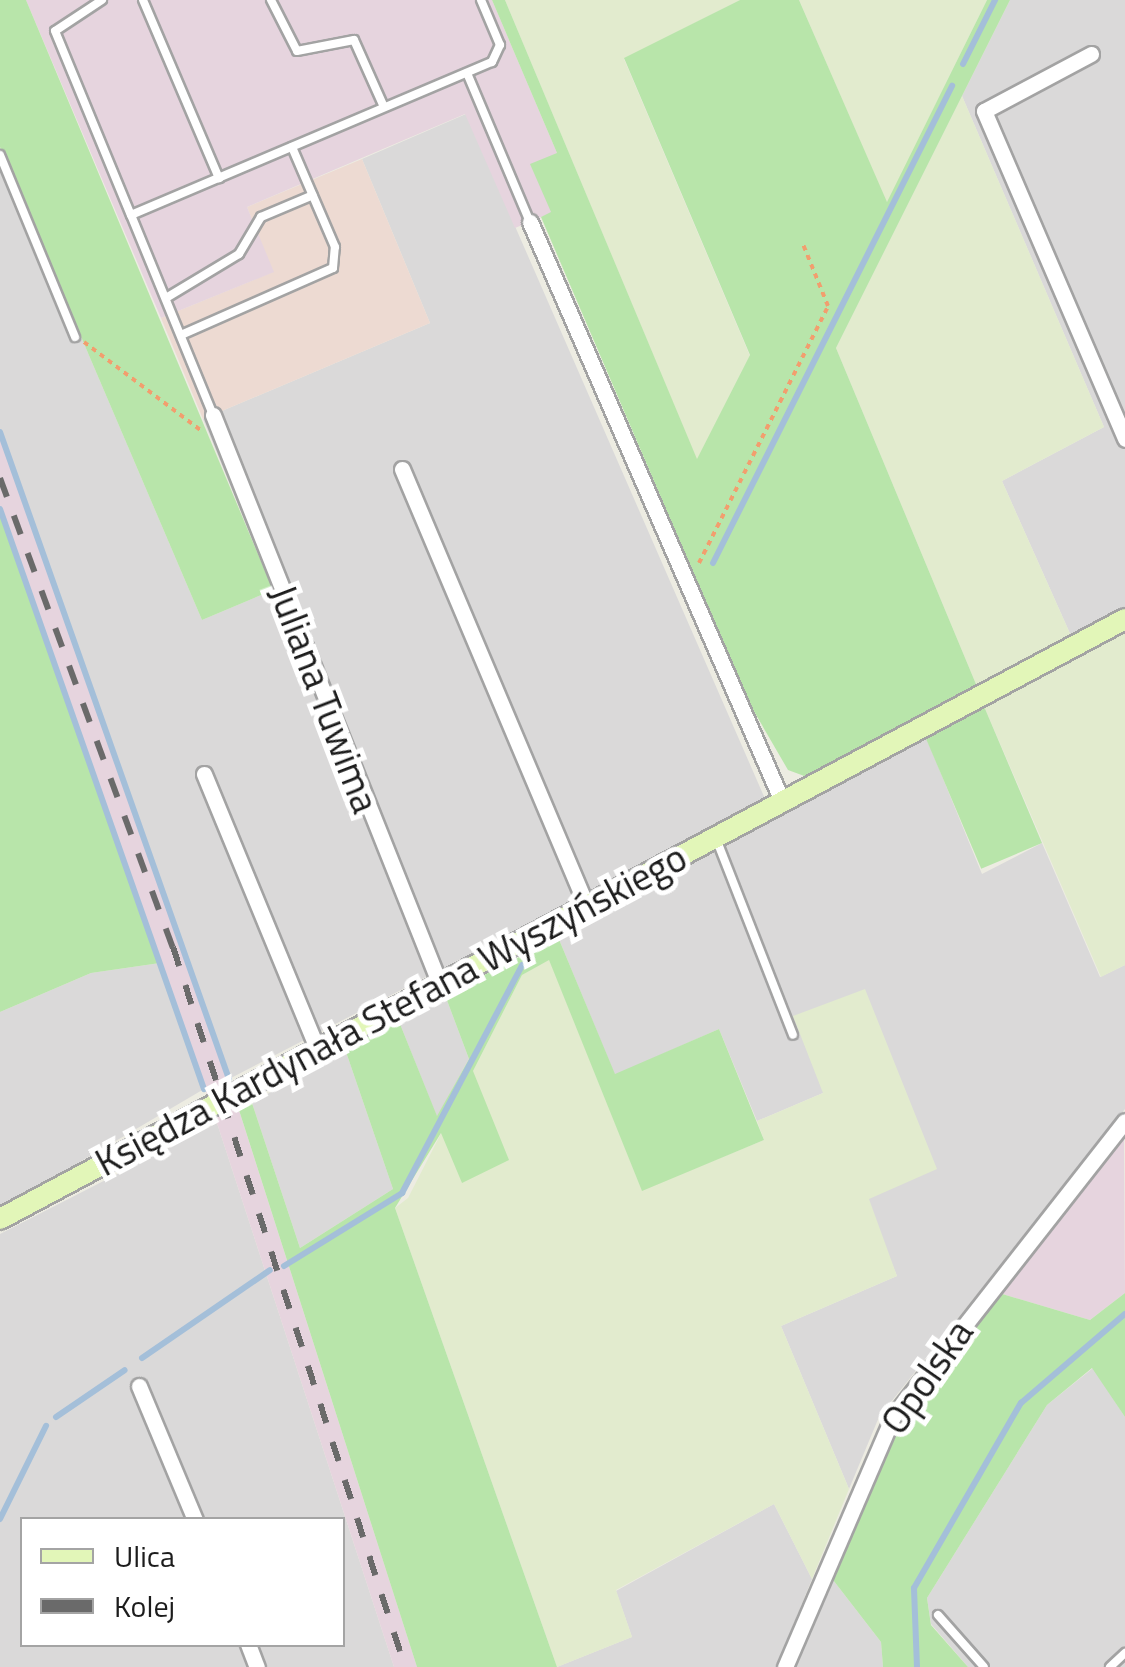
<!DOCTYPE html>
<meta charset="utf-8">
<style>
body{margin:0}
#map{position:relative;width:1125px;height:1667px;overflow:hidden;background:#edece2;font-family:"Titillium Web",sans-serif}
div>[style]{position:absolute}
.residential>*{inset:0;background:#dad9d9}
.commercial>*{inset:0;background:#eddad2}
.industrial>*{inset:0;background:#e6d4de}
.farmland>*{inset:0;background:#e2ebce}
.grass>*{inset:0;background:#b8e5aa;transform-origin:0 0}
.stream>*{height:6px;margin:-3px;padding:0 3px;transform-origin:3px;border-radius:3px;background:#a4bfd9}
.path>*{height:4px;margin-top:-2px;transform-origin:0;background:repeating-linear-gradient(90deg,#f29e6e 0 5px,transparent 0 10px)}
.roads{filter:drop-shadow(2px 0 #a3a3a3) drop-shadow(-2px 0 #a3a3a3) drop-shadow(0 2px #a3a3a3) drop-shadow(0 -2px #a3a3a3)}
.lane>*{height:8px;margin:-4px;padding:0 4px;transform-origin:4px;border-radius:4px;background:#fff}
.street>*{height:15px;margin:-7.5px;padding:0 7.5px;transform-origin:7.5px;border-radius:7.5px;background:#fff}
.secondary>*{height:20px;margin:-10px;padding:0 10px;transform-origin:10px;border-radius:10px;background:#e2f6b8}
.rail>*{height:6px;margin-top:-3px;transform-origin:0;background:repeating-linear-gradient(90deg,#6a6a6a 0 20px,transparent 0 40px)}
span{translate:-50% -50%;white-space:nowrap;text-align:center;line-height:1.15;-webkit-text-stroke:10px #fff;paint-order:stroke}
.street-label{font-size:38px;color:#1c1c1c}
.legend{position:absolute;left:20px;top:1517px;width:325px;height:130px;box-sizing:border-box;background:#fff;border:2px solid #a4a4a4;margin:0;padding:12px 18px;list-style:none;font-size:30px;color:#1c1c1c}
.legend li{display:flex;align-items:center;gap:20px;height:50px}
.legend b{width:50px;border:2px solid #a4a4a4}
</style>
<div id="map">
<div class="residential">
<div style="clip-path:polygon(1010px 0,1125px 0,1125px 610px,1072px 638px,1002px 481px,1104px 427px,962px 96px)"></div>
<div style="clip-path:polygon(466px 114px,766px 801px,229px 1079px,0 432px,0 147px,202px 620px,273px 590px,203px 419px,430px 323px,362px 159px)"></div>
<div style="clip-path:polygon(926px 737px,982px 874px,1042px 843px,1100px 977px,1125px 965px,1125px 1109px,879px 1417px,849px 1489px,781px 1326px,897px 1276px,823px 1093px,757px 1121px,719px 1029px,615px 1075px,558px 937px)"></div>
<div style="clip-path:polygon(160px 963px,204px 1089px,0 1209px,0 1012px,91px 973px)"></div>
<div style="clip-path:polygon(445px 995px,469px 1059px,437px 1117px,398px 1019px)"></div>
<div style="clip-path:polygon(345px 1049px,393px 1189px,300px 1248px,252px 1103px)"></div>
<div style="clip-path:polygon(evenodd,217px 1123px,394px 1667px,0 1667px,0 1234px,217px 1123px,22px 1520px,342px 1520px,342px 1644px,22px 1644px,22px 1520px)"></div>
<div style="clip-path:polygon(1093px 1368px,1125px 1417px,1125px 1667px,968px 1667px,931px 1624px,927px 1598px,1047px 1405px)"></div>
<div style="clip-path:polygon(774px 1504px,812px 1579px,776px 1667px,557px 1667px,632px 1637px,616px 1591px)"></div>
<div style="clip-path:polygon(830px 1576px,881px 1642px,883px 1667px,793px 1667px)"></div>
</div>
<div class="commercial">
<div style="clip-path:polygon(362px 159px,430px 323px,203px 419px,161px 318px,273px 272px,247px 207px)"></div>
</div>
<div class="industrial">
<div style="clip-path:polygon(26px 0,492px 0,557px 153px,551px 213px,515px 228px,465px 114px,247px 207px,274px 272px,161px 318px)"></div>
<div style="clip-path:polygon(0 432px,229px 1079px,417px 1667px,394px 1667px,217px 1123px,0 509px)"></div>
<div style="clip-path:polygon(1124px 1139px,1125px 1293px,1090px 1320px,999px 1293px)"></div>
</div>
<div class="farmland">
<div style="clip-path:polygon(505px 0,740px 0,624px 59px,750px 356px,697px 460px)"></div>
<div style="clip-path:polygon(799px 0,987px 0,887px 203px)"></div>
<div style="clip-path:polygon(962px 96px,1104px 427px,1002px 481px,1072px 638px,978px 689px,836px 348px)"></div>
<div style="clip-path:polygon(1125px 629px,1125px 965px,1101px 977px,983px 704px)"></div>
<div style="clip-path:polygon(549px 959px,642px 1190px,764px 1140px,757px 1121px,823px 1093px,793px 1016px,865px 989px,937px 1169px,869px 1199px,897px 1276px,781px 1326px,849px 1489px,812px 1579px,774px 1504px,616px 1590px,632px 1637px,557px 1667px,395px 1208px,408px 1198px,522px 975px)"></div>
</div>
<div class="grass">
<div style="clip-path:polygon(0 0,26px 0,273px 590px,202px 620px,0 147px)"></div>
<div style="clip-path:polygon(492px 0,505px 0,697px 459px,750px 355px,624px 58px,740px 0,799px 0,887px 202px,987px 0,1010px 0,836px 348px,978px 689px,807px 777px,788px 770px,748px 701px,541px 217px,551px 212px,530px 164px,557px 153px)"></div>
<div style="clip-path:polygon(0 509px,160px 963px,91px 973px,0 1012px)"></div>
<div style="left:983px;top:704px;width:151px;height:66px;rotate:67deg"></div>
<div style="clip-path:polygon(558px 937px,615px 1074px,719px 1029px,764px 1140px,642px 1191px,549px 960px,522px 975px,473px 1071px,509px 1160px,462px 1183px,441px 1133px,395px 1208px,557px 1667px,417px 1667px,239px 1110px,252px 1103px,300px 1248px,393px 1189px,345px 1049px,398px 1019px,437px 1116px,469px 1059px,445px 995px)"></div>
<div style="clip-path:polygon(999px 1293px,1090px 1320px,1125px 1293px,1125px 1417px,1092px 1368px,1047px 1405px,927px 1598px,931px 1625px,968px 1667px,883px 1667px,881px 1642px,830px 1576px,911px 1404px)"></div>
</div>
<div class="stream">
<div style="left:963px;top:64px;width:72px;rotate:-63.4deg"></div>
<div style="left:0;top:432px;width:686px;rotate:70.51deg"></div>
<div style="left:0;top:509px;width:615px;rotate:70.62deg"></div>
<div style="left:713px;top:563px;width:534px;rotate:-63.39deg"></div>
<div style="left:284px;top:1266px;width:139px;rotate:-31.7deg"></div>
<div style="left:402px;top:1193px;width:258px;rotate:-62.2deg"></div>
<div style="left:142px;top:1358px;width:155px;rotate:-34.5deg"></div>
<div style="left:56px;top:1417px;width:83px;rotate:-34.3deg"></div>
<div style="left:0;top:1519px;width:104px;rotate:-63.7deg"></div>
<div style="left:917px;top:1667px;width:79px;rotate:-92.2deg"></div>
<div style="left:914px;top:1588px;width:214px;rotate:-60deg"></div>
<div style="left:1021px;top:1403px;width:137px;rotate:-40.6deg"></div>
</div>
<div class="path">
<div style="left:84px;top:342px;width:149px;rotate:37.1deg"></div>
<div style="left:699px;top:563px;width:288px;rotate:-63.3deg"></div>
<div style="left:828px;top:306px;width:67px;rotate:-112deg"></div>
</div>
<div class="roads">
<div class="lane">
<div style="left:102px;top:0;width:56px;rotate:146.6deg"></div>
<div style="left:55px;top:31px;width:199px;rotate:67.6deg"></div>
<div style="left:131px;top:215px;width:392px;rotate:-23deg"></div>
<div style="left:492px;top:62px;width:19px;rotate:-65deg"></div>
<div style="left:500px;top:45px;width:49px;rotate:-112.9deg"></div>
<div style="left:143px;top:0;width:194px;rotate:66.9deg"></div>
<div style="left:271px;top:0;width:57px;rotate:63deg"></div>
<div style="left:297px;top:51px;width:58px;rotate:-10.9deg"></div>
<div style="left:354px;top:40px;width:73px;rotate:65.9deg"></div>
<div style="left:467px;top:73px;width:162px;rotate:67.1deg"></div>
<div style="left:0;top:155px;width:197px;rotate:67.6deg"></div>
<div style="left:131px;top:215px;width:216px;rotate:67.7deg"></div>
<div style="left:166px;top:298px;width:85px;rotate:-31.1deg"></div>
<div style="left:239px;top:254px;width:43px;rotate:-59.3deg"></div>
<div style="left:261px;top:217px;width:56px;rotate:-22.9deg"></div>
<div style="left:181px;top:335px;width:166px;rotate:-23.8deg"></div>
<div style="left:333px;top:268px;width:21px;rotate:-85deg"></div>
<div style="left:335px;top:247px;width:109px;rotate:-113.3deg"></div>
<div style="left:717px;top:841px;width:208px;rotate:68.6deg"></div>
<div style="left:938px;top:1615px;width:69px;rotate:48.5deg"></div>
<div style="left:1110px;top:1667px;width:21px;rotate:-43deg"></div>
</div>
<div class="street">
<div style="left:1091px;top:54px;width:121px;rotate:152deg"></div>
<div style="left:984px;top:111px;width:357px;rotate:66.7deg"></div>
<div style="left:530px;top:222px;width:631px;rotate:66.48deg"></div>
<div style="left:213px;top:415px;width:610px;rotate:68.27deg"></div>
<div style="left:402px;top:469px;width:473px;rotate:67.1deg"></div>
<div style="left:204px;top:774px;width:296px;rotate:67.6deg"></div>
<div style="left:139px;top:1386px;width:145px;rotate:67.3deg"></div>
<div style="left:248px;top:1644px;width:25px;rotate:69deg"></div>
<div style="left:785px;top:1667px;width:271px;rotate:-66.7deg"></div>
<div style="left:892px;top:1418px;width:377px;rotate:-51.9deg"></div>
</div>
<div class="secondary">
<div style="left:0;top:1219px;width:1275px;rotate:-28.07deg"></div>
</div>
</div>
<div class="rail">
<div style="left:0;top:478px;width:500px;rotate:69.8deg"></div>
<div style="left:173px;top:947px;width:756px;rotate:72.14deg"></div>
</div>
<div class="street-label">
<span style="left:324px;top:699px;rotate:69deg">Juliana Tuwima</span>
<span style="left:391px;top:1010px;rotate:-28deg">Księdza Kardynała Stefana Wyszyńskiego</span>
<span style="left:927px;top:1377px;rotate:-55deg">Opolska</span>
</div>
<ul class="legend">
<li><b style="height:12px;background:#e2f6b8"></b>Ulica</li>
<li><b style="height:12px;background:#6a6a6a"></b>Kolej</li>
</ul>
</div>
